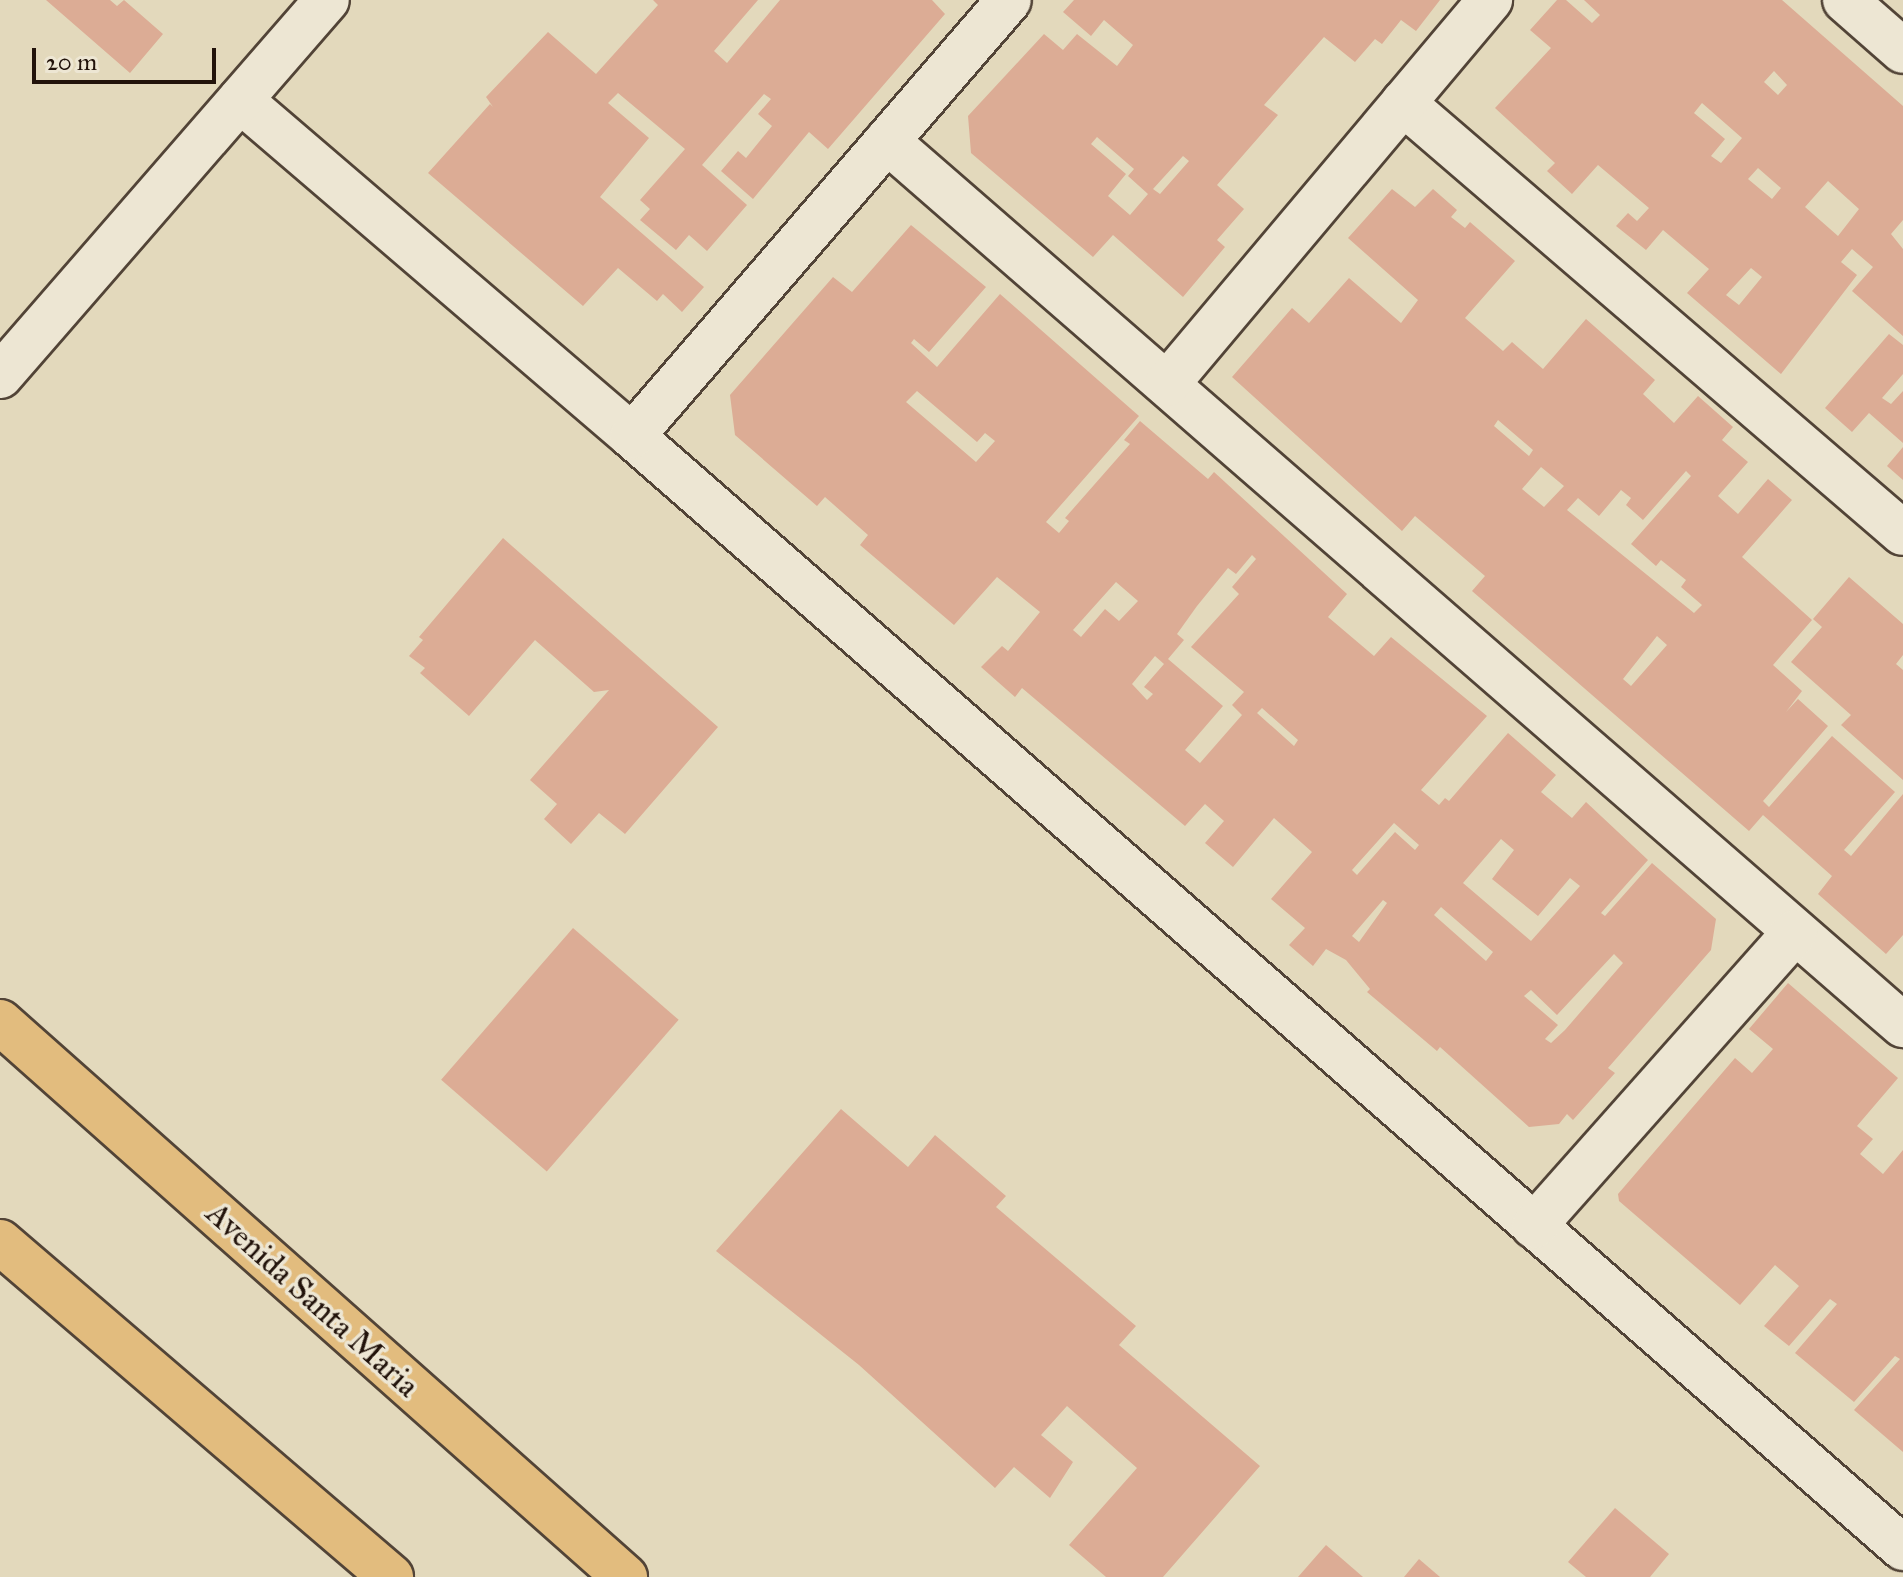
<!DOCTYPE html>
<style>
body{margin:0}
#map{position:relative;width:1903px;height:1577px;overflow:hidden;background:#e3d9bc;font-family:"IM FELL Great Primer",serif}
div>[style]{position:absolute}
.building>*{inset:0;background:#dcac95;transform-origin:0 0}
.roads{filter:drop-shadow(2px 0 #524437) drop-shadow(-2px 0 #524437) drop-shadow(0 2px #524437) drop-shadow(0 -2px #524437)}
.minor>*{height:44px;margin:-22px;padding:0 22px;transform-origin:22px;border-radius:22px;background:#ede6d3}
.major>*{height:44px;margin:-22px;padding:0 22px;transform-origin:22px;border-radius:22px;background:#e2bc7e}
span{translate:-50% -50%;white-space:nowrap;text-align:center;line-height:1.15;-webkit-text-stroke:7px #ede6d3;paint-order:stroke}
.street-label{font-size:32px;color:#22130b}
.scale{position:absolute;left:32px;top:48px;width:184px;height:36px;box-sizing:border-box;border:4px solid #22130b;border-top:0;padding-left:10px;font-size:24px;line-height:28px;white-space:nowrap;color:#22130b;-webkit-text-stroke:6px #ede6d3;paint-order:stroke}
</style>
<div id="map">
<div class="building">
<div style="clip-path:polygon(46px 0,110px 0,117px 6px,124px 0,163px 34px,130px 73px)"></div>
<div style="clip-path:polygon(653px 0,758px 0,714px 51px,727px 63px,780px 0,932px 0,945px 14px,828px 149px,809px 132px,753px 199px,721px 171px,738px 151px,746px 158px,772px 126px,758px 114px,771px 99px,764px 94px,702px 165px,747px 205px,707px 251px,689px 235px,676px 250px,640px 220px,650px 209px,640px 200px,685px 149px,618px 93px,608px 103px,649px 138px,600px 197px,704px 287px,682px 312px,663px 294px,657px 301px,618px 268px,583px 306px,428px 173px,490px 104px,493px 107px,486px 97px,548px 32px,596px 74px,658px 5px)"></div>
<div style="clip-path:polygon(evenodd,1074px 0,1440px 0,1416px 31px,1401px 20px,1382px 44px,1375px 39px,1355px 62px,1324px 37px,1264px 105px,1278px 115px,1217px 185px,1244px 209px,1217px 240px,1225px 247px,1183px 297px,1113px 235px,1093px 257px,971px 153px,968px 116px,1044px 34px,1063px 50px,1077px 34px,1117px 66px,1133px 45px,1104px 20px,1091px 36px,1063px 12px,1074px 0,1097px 137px,1134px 169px,1128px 176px,1148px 194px,1130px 215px,1108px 196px,1126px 174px,1091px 144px,1097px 137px,1074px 0,1183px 156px,1189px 161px,1160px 194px,1153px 189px,1183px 156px)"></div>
<div style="clip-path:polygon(evenodd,1557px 0,1566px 0,1592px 23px,1600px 15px,1584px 0,1782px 0,1903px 106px,1903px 220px,1891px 234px,1903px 249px,1903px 336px,1852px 291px,1873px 267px,1852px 249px,1841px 262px,1857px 275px,1781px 374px,1687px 293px,1709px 269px,1663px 230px,1646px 250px,1616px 226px,1628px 213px,1637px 221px,1649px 208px,1598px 165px,1572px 194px,1547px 171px,1555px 163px,1495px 108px,1551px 48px,1530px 30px,1557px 0,1774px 71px,1787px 85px,1778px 95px,1764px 82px,1774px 71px,1557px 0,1702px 103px,1742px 138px,1721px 163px,1711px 156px,1725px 139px,1694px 113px,1702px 103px,1557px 0,1758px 168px,1781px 188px,1772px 199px,1748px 179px,1758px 168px,1557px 0,1828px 181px,1859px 209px,1838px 236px,1805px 207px,1828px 181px,1557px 0,1751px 268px,1762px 277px,1739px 305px,1726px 295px,1751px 268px)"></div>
<div style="clip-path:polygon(evenodd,1392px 189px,1415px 207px,1433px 189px,1457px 210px,1451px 217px,1465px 228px,1470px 222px,1515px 261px,1465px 318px,1503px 351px,1512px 342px,1543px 369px,1586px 319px,1655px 380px,1643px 394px,1674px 423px,1698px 396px,1733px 427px,1722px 440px,1748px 462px,1718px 496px,1738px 514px,1768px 479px,1792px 500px,1742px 557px,1812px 620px,1773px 665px,1802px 691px,1786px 712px,1798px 699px,1828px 726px,1763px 801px,1769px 807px,1832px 736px,1895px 792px,1844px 850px,1851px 856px,1903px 794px,1903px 935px,1886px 954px,1818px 894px,1832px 876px,1763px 815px,1749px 831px,1472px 591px,1485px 576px,1415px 516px,1402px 531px,1232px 377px,1292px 308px,1309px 323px,1349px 278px,1401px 323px,1418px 300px,1348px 238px,1392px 189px,1498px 420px,1533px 450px,1529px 456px,1494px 426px,1498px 420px,1392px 189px,1541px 467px,1564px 486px,1544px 507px,1522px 489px,1541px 467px,1392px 189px,1686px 471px,1691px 476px,1631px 544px,1656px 566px,1661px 560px,1686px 580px,1681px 587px,1702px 605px,1694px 613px,1567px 510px,1578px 498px,1599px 516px,1621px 490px,1631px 498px,1626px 505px,1643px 520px,1686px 471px,1392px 189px,1657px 636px,1667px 645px,1631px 686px,1623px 679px,1657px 636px)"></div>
<div style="clip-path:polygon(evenodd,911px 225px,986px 287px,929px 352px,914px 339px,911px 343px,937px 367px,1000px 294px,1139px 416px,1046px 522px,1059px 533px,1069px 521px,1065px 518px,1130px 444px,1124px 440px,1140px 421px,1208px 479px,1214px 472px,1347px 594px,1328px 617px,1374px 656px,1391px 637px,1487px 716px,1421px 790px,1439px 805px,1445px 798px,1449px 801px,1508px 733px,1556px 775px,1541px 792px,1572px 818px,1586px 802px,1648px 860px,1601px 913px,1605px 916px,1652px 863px,1716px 919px,1711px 950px,1608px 1068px,1615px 1073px,1573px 1120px,1567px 1114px,1559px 1124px,1529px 1127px,1440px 1047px,1437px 1051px,1367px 992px,1370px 989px,1346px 960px,1326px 949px,1313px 966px,1289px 945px,1305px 928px,1271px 899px,1312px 852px,1274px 818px,1233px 867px,1205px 843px,1224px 821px,1205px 804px,1185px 826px,1022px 688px,1015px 697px,981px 667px,1002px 646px,1008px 651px,1040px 612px,997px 577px,954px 625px,860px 545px,868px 535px,825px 497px,817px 506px,735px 435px,730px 395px,833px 277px,852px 292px,911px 225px,917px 391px,977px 442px,985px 433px,995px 441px,976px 462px,906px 402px,917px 391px,911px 225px,1252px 555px,1256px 559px,1232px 587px,1239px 594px,1191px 647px,1244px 692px,1232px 705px,1242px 715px,1200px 763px,1185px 750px,1223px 706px,1168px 659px,1184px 640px,1177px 634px,1197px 606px,1228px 568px,1236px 574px,1252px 555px,911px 225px,1116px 582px,1138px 601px,1119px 621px,1105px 609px,1081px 637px,1073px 630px,1116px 582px,911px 225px,1155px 656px,1164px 664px,1144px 687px,1153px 694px,1147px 700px,1132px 684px,1155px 656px,911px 225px,1262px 708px,1298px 740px,1294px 746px,1257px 713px,1262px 708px,911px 225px,1394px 823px,1419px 845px,1415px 850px,1395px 832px,1357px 875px,1352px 870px,1394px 823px,911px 225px,1501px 839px,1514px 850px,1492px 879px,1538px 916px,1570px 878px,1580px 886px,1531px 941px,1463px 883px,1501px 839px,911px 225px,1383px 900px,1387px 903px,1359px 942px,1352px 936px,1383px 900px,911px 225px,1441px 907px,1493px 952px,1486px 961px,1434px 915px,1441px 907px,911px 225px,1614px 954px,1623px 963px,1565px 1030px,1551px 1043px,1545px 1039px,1558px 1025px,1524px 996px,1531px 990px,1557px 1015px,1614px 954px)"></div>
<div style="clip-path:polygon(1889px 334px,1903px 345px,1903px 374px,1882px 398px,1891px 404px,1903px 391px,1903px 443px,1869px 413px,1852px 432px,1825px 408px)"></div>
<div style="clip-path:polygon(1903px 447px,1903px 480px,1887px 466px)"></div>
<div style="clip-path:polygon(503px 538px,718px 727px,625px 834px,599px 813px,571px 844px,544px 819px,557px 804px,530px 780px,609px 690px,594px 692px,535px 640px,469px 716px,420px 673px,425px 668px,409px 656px,423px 640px,419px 637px)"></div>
<div style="clip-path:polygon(1849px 577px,1903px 624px,1903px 655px,1896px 664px,1903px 670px,1903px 780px,1841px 725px,1851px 715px,1791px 662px,1822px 627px,1813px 619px)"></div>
<div style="left:573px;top:928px;width:140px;height:201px;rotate:41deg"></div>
<div style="clip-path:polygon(1788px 983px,1898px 1078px,1857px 1126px,1873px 1139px,1860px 1154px,1883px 1174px,1903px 1150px,1903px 1452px,1854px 1410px,1900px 1359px,1895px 1356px,1854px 1402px,1795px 1353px,1837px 1304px,1830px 1299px,1789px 1346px,1764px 1326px,1799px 1286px,1775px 1265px,1740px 1305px,1619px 1201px,1618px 1194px,1735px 1058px,1752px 1073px,1773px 1049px,1749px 1029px)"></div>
<div style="clip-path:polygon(841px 1109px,908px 1167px,935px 1135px,1006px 1196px,996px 1207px,1136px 1326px,1119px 1345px,1260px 1466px,1163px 1577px,1106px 1577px,1069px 1545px,1137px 1468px,1067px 1406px,1041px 1435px,1073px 1462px,1050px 1498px,1014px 1467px,995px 1488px,859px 1365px,716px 1251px)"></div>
<div style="clip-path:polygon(1615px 1508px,1669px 1554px,1650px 1577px,1586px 1577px,1568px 1562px)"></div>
<div style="clip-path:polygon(1326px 1545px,1363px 1577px,1298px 1577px)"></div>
<div style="clip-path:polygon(1419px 1559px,1440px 1577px,1404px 1577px)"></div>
</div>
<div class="roads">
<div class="minor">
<div style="left:1845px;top:0;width:77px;rotate:41.3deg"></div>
<div style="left:240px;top:100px;width:516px;rotate:40.6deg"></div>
<div style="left:632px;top:436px;width:1689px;rotate:41.18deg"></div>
<div style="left:1403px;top:103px;width:659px;rotate:40.7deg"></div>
<div style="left:887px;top:141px;width:1347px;rotate:41.03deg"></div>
<div style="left:0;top:376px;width:498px;rotate:-49deg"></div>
<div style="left:1167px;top:384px;width:502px;rotate:-49.93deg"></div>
<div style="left:632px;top:436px;width:576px;rotate:-49.15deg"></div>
<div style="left:1534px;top:1226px;width:393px;rotate:-48.4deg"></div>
</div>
<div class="major">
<div style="left:0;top:1022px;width:836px;rotate:41.61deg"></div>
<div style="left:0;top:1242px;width:515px;rotate:40.59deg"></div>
</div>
</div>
<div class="street-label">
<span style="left:312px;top:1300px;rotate:42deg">Avenida Santa Maria</span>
</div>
<div class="scale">20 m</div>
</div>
